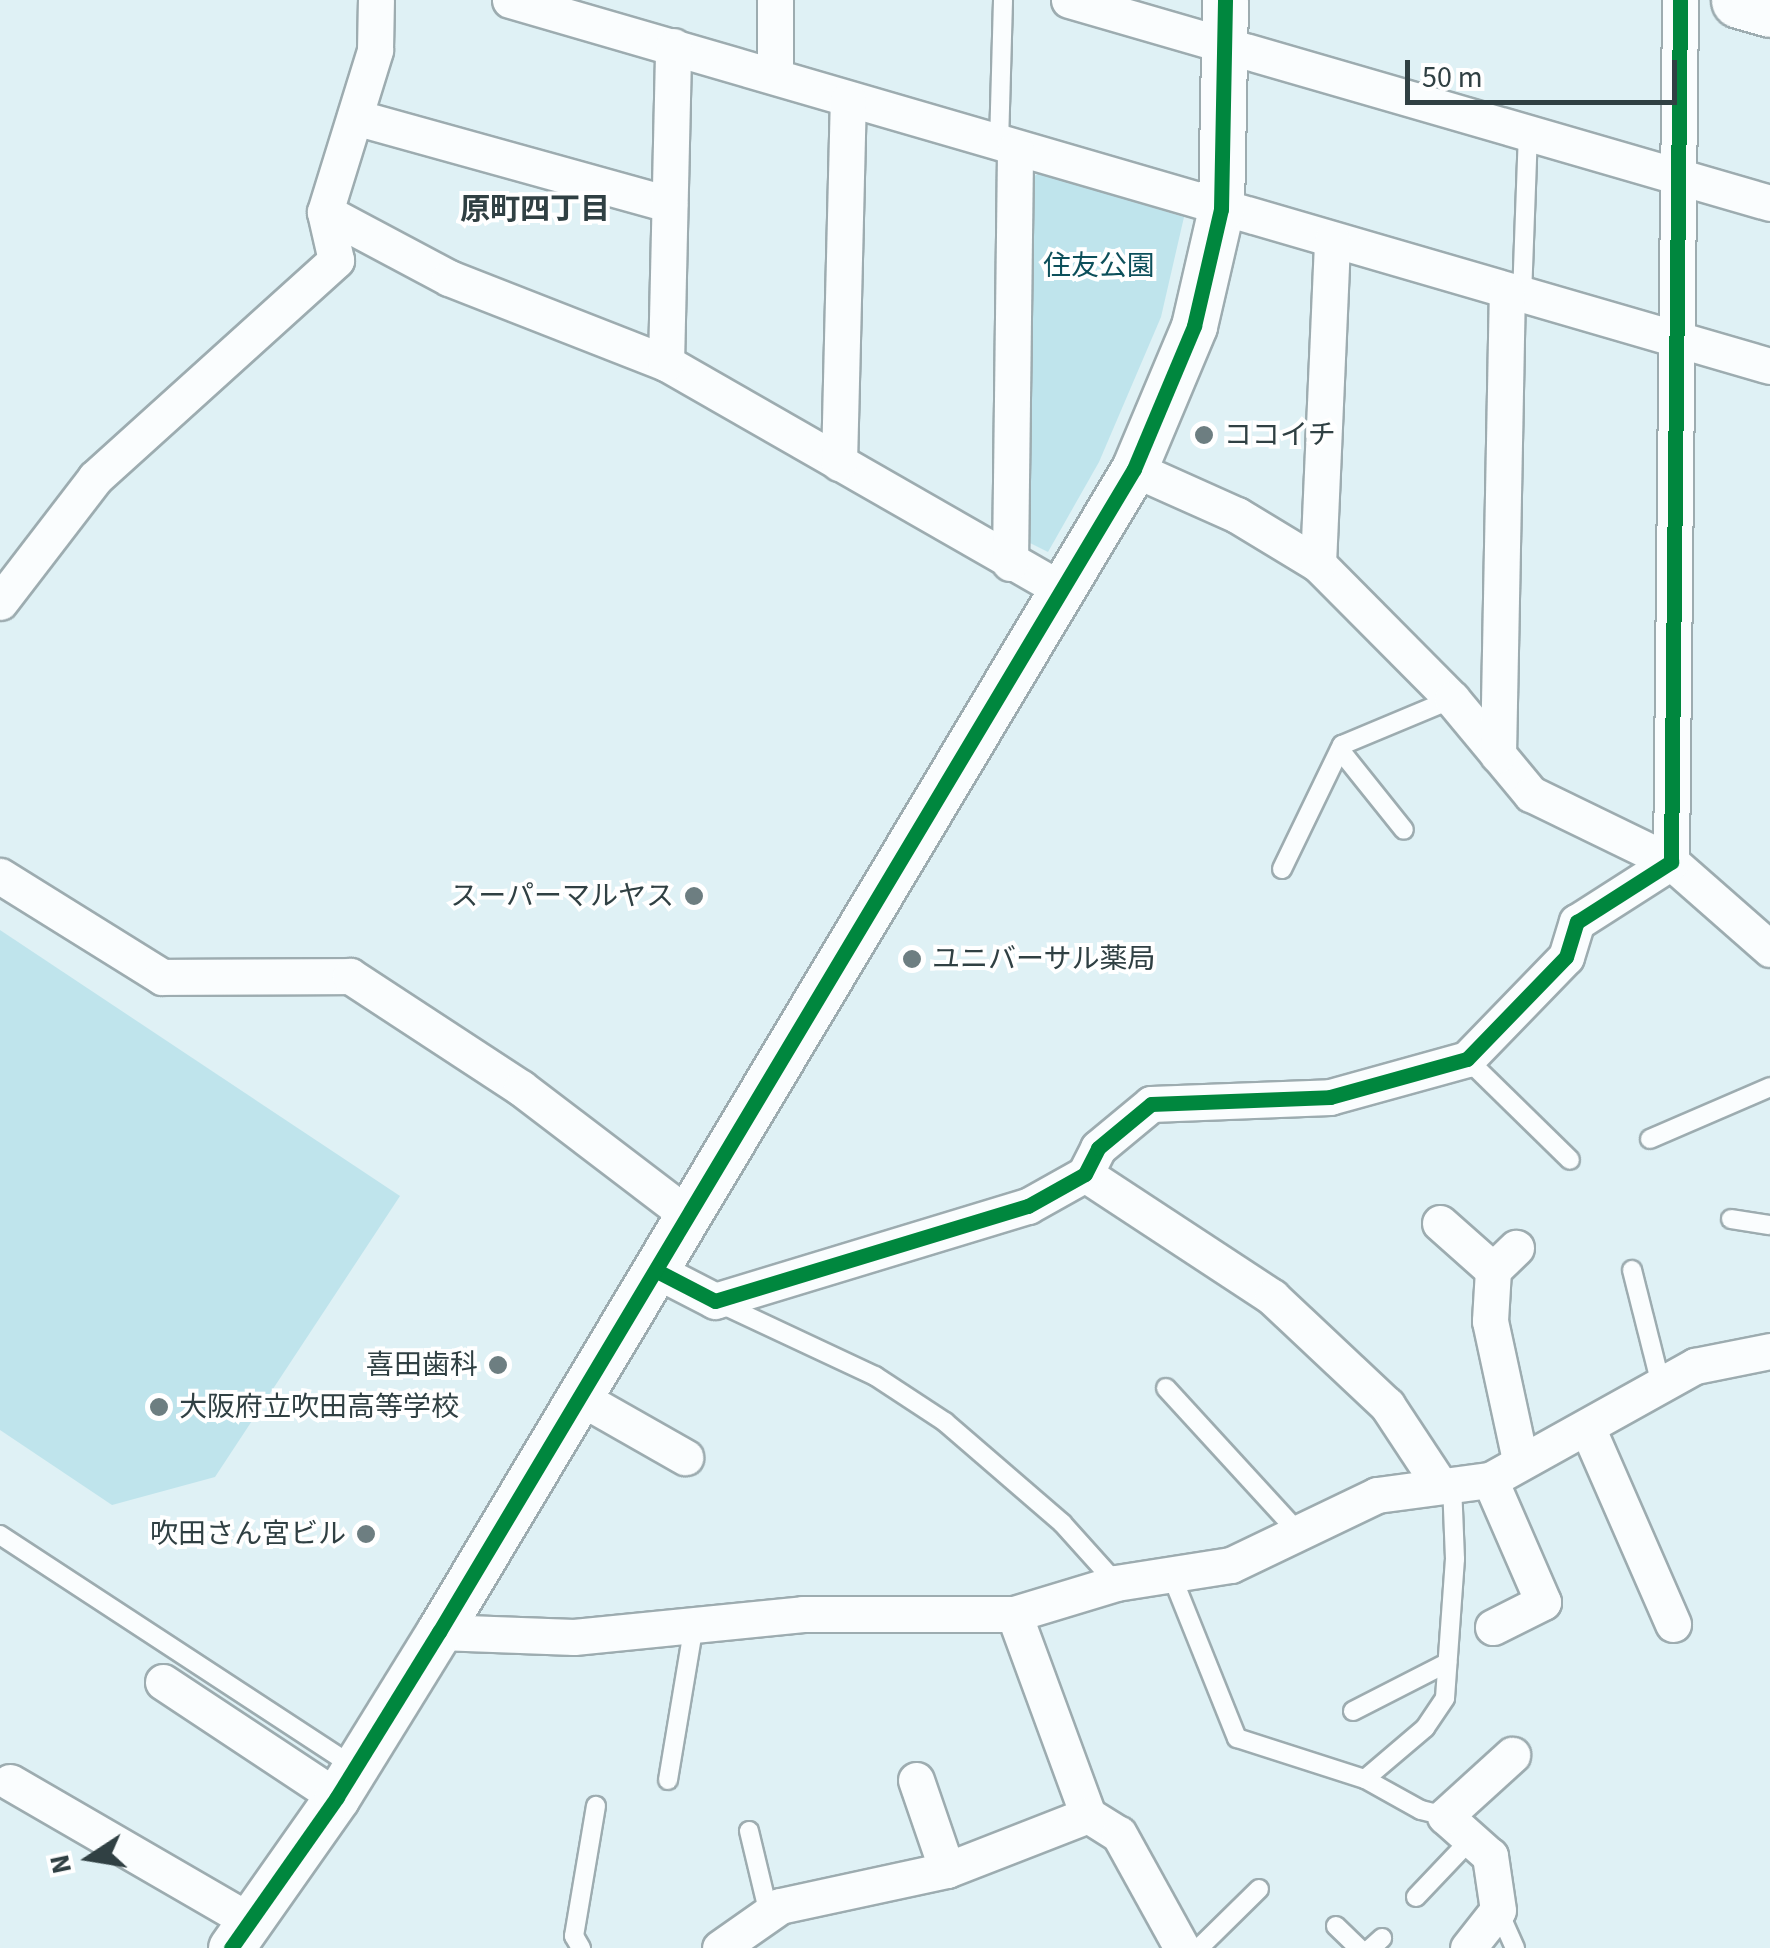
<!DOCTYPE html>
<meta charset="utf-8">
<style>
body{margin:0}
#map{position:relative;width:1770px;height:1948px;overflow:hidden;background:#dff1f5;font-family:"Source Sans 3","Noto Sans JP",sans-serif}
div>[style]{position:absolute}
.green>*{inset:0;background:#bfe4ec}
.roads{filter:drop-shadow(2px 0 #9dacb0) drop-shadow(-2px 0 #9dacb0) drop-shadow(0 2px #9dacb0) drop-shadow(0 -2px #9dacb0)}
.service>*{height:18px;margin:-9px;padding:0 9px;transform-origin:9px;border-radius:9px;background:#fafdfe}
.minor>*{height:35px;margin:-17.5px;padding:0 17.5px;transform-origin:17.5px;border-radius:17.5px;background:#fafdfe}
.tertiary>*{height:45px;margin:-22.5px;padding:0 22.5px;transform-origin:22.5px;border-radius:22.5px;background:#fafdfe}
.primary>*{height:55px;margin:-27.5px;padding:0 27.5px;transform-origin:27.5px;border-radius:27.5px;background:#fafdfe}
.cycleway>*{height:15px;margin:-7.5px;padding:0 7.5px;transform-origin:7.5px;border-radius:7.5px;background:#00873e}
.dots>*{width:28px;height:28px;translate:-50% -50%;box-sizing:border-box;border:5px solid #fff;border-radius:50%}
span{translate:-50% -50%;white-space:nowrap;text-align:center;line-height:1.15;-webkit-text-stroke:8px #fff;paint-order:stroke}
.park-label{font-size:28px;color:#0d505b}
.poi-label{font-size:28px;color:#304043}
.left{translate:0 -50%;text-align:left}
.right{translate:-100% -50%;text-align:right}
.neighbourhood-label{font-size:30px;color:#304043;font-weight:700}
.north{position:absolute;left:40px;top:1808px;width:100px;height:100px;-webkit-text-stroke:8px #fff;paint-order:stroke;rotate:258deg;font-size:28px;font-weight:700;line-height:40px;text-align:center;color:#304043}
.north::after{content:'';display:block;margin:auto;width:35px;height:45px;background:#304043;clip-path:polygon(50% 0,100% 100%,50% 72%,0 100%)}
.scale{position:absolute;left:1405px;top:60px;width:272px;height:45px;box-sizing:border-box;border:5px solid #304043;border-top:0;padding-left:12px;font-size:30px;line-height:35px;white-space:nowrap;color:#304043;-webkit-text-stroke:8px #fff;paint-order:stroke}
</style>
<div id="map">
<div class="green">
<div style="clip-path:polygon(1039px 173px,1184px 217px,1161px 317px,1099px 462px,1048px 552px,1024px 540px,1027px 181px)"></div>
<div style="clip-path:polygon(0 930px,400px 1196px,215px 1477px,112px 1505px,0 1430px)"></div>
</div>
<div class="roads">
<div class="service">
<div style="left:999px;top:144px;width:144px;rotate:-88.4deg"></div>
<div style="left:1522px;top:296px;width:163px;rotate:-87.9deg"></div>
<div style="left:1340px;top:750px;width:102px;rotate:51.3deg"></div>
<div style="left:1282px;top:869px;width:138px;rotate:-64.2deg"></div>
<div style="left:1342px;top:745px;width:119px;rotate:-22.7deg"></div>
<div style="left:1467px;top:1059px;width:144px;rotate:44.4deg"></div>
<div style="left:1650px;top:1139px;width:131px;rotate:-23.4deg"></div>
<div style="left:1731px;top:1219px;width:39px;rotate:9deg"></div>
<div style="left:1632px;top:1270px;width:119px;rotate:75.8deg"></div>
<div style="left:715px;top:1301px;width:177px;rotate:25.1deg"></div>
<div style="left:875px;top:1376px;width:84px;rotate:33.3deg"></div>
<div style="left:945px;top:1422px;width:155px;rotate:40.8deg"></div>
<div style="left:1062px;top:1523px;width:81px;rotate:48deg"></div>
<div style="left:1166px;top:1388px;width:194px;rotate:47.5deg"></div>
<div style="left:0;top:1535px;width:424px;rotate:33.2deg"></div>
<div style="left:1171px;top:1574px;width:177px;rotate:68.1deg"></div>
<div style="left:1237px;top:1738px;width:134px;rotate:17.8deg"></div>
<div style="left:1365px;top:1779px;width:64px;rotate:29deg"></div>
<div style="left:1421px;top:1810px;width:25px;rotate:14deg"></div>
<div style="left:1353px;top:1711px;width:106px;rotate:-27.1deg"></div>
<div style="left:1365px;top:1779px;width:79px;rotate:-40.4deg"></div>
<div style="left:1425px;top:1728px;width:36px;rotate:-56deg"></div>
<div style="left:1445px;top:1698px;width:139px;rotate:-85.9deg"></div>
<div style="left:1455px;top:1559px;width:76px;rotate:-92.3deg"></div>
<div style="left:668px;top:1780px;width:157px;rotate:-80.5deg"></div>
<div style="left:749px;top:1831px;width:85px;rotate:76.5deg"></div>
<div style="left:1416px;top:1897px;width:80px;rotate:-46.5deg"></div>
<div style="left:1498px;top:1910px;width:42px;rotate:65.9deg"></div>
<div style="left:1336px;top:1926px;width:32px;rotate:44deg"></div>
<div style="left:581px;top:1948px;width:14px;rotate:-120deg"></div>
<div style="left:574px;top:1936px;width:132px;rotate:-80.4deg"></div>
<div style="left:1199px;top:1948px;width:84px;rotate:-44.5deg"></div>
<div style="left:1371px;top:1948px;width:15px;rotate:-42deg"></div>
</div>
<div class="minor">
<div style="left:510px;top:0;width:1312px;rotate:16.2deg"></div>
<div style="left:775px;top:0;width:75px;rotate:90deg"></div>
<div style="left:1069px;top:0;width:730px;rotate:16.15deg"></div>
<div style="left:355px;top:117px;width:326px;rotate:15.5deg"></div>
<div style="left:325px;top:212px;width:140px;rotate:28deg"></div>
<div style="left:449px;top:278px;width:233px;rotate:21.4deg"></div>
<div style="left:666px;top:363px;width:456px;rotate:29.8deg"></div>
<div style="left:666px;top:363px;width:317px;rotate:-88.7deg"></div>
<div style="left:839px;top:463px;width:363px;rotate:-88.6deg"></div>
<div style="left:1134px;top:469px;width:113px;rotate:24.1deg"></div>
<div style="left:1237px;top:515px;width:95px;rotate:31.2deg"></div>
<div style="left:1318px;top:564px;width:190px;rotate:45.2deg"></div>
<div style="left:1452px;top:699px;width:124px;rotate:50.3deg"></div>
<div style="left:1531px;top:794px;width:156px;rotate:25.9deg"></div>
<div style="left:1671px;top:862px;width:132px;rotate:41.3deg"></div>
<div style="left:1010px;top:563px;width:414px;rotate:-89.3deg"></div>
<div style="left:1318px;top:564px;width:324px;rotate:-87.5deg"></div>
<div style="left:0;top:602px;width:156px;rotate:-52.5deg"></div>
<div style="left:95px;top:478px;width:325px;rotate:-42.1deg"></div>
<div style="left:336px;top:260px;width:49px;rotate:-102.9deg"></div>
<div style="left:325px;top:212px;width:170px;rotate:-72.8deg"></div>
<div style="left:375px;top:50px;width:50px;rotate:-88.9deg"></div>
<div style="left:1498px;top:755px;width:463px;rotate:-88.9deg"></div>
<div style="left:0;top:876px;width:191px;rotate:31.9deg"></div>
<div style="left:162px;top:977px;width:188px;rotate:-0.3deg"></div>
<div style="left:350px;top:976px;width:204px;rotate:33.2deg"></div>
<div style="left:521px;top:1088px;width:211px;rotate:37.3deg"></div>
<div style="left:1085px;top:1174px;width:224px;rotate:33.3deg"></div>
<div style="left:1272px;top:1297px;width:158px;rotate:43.2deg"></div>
<div style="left:1387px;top:1405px;width:95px;rotate:56.6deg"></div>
<div style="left:1440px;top:1223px;width:71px;rotate:41.6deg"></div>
<div style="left:1493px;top:1270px;width:51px;rotate:93.4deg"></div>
<div style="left:1490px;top:1321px;width:142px;rotate:77.8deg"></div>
<div style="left:1493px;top:1270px;width:32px;rotate:-44deg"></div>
<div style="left:657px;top:1271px;width:65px;rotate:27.3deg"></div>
<div style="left:715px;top:1301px;width:327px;rotate:-16.9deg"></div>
<div style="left:1028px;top:1206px;width:65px;rotate:-29.3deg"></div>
<div style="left:1085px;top:1174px;width:29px;rotate:-63deg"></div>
<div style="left:1098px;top:1148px;width:69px;rotate:-39.7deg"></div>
<div style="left:1151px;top:1104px;width:179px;rotate:-2.2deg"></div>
<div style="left:1330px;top:1097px;width:142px;rotate:-15.5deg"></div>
<div style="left:1467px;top:1059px;width:142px;rotate:-45.9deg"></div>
<div style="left:1566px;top:957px;width:37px;rotate:-73deg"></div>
<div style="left:1577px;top:922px;width:112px;rotate:-32.6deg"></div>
<div style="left:1671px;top:862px;width:862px;rotate:-89.4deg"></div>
<div style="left:581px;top:1398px;width:120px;rotate:29.6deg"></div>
<div style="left:1587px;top:1427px;width:215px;rotate:66.4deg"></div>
<div style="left:1490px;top:1480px;width:133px;rotate:66.5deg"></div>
<div style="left:1543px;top:1602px;width:56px;rotate:153.4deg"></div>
<div style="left:1014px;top:1614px;width:214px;rotate:69.8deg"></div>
<div style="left:439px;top:1632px;width:135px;rotate:2.1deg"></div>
<div style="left:574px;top:1637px;width:230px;rotate:-5.7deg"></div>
<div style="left:803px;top:1614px;width:211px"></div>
<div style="left:1014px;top:1614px;width:107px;rotate:-16.9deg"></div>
<div style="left:1116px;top:1583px;width:116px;rotate:-8.9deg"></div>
<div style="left:1231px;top:1565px;width:162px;rotate:-25.6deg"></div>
<div style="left:1377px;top:1495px;width:114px;rotate:-7.6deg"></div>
<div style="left:1490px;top:1480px;width:235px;rotate:-29.1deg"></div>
<div style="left:1695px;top:1366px;width:76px;rotate:-11.3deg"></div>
<div style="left:163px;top:1682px;width:209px;rotate:33.5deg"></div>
<div style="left:916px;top:1780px;width:95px;rotate:71deg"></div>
<div style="left:10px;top:1782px;width:281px;rotate:30.1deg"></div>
<div style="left:720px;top:1948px;width:73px;rotate:-35deg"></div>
<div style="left:780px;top:1906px;width:171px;rotate:-12.2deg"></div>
<div style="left:947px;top:1870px;width:151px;rotate:-21.3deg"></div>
<div style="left:1088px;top:1815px;width:36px;rotate:32deg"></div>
<div style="left:1119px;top:1834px;width:130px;rotate:61.1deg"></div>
<div style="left:1468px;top:1948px;width:48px;rotate:-51.7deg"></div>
<div style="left:1498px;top:1910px;width:55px;rotate:-98.4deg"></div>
<div style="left:1490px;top:1856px;width:60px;rotate:-138.4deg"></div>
<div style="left:1445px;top:1816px;width:91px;rotate:-42.3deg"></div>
</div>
<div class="tertiary">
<div style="left:231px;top:1948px;width:184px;rotate:-54.9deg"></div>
<div style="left:337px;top:1797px;width:194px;rotate:-58.3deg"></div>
<div style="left:439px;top:1632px;width:1355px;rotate:-59.14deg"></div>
<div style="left:1134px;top:469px;width:155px;rotate:-67.2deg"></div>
<div style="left:1194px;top:326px;width:120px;rotate:-77deg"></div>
<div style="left:1221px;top:209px;width:209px;rotate:-88.9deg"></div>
</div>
<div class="primary">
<div style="left:1739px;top:0;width:32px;rotate:16deg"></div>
</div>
</div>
<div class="cycleway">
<div style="left:657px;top:1271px;width:65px;rotate:27.3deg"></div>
<div style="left:715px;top:1301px;width:327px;rotate:-16.9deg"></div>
<div style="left:1028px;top:1206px;width:65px;rotate:-29.3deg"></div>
<div style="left:1085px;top:1174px;width:29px;rotate:-63deg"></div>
<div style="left:1098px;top:1148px;width:69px;rotate:-39.7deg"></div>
<div style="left:1151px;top:1104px;width:179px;rotate:-2.2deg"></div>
<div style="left:1330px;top:1097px;width:142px;rotate:-15.5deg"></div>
<div style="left:1467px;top:1059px;width:142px;rotate:-45.9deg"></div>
<div style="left:1566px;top:957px;width:37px;rotate:-73deg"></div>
<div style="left:1577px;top:922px;width:112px;rotate:-32.6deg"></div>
<div style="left:1671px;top:862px;width:862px;rotate:-89.4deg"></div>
<div style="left:231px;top:1948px;width:184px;rotate:-54.9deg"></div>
<div style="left:337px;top:1797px;width:194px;rotate:-58.3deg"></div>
<div style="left:439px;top:1632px;width:1355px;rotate:-59.14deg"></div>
<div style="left:1134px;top:469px;width:155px;rotate:-67.2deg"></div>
<div style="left:1194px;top:326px;width:120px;rotate:-77deg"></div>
<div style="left:1221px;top:209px;width:209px;rotate:-88.9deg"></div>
</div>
<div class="dots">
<div style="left:1204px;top:435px;background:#6d7e81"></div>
<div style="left:694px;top:896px;background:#6d7e81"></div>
<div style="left:912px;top:959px;background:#6d7e81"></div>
<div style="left:498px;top:1365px;background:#6d7e81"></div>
<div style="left:159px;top:1407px;background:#6d7e81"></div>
<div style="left:366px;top:1534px;background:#6d7e81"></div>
</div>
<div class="park-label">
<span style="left:1099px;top:266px">住友公園</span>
</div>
<div class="poi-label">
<span class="left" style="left:1224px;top:435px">ココイチ</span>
<span class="right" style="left:674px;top:896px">スーパーマルヤス</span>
<span class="left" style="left:932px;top:959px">ユニバーサル薬局</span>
<span class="right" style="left:478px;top:1365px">喜田歯科</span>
<span class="left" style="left:179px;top:1407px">大阪府立吹田高等学校</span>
<span class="right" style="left:346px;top:1534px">吹田さん宮ビル</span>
</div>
<div class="neighbourhood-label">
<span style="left:535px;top:210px">原町四丁目</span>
</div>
<div class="north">N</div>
<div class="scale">50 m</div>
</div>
